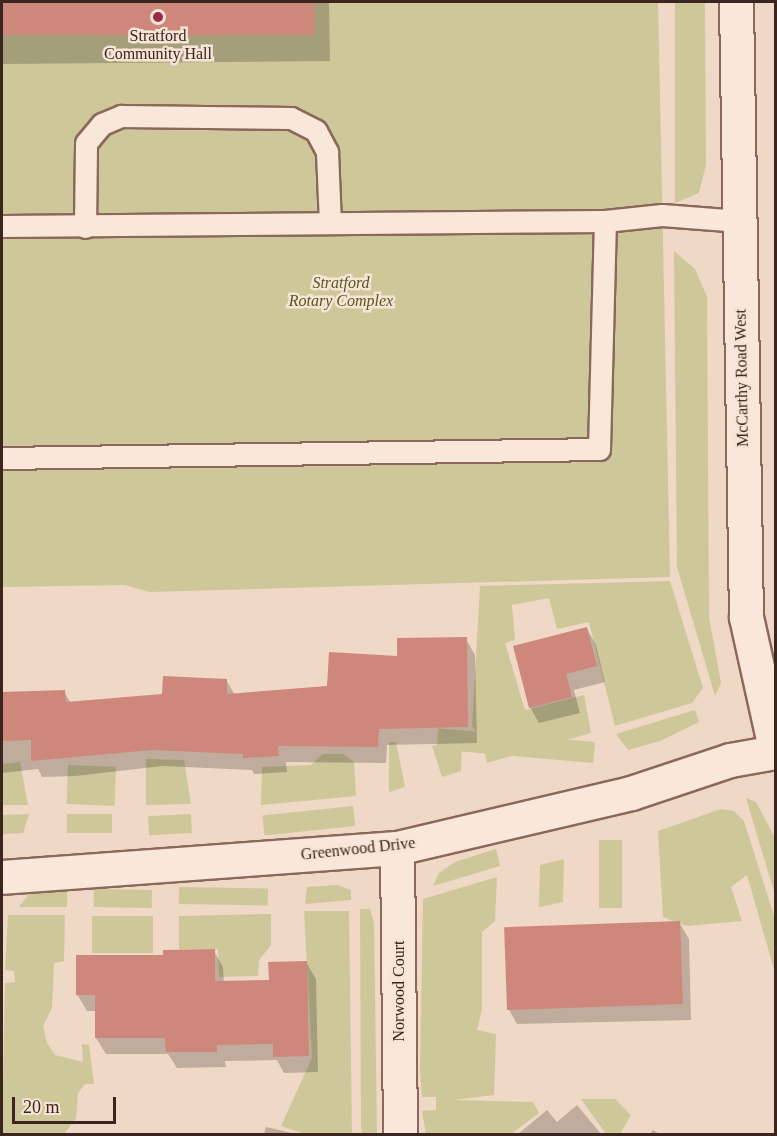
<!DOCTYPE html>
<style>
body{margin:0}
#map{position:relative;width:777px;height:1136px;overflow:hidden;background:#efd8c5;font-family:"Times New Roman",serif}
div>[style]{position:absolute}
.green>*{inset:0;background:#cec799;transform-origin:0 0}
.shadow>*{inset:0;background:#0003}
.building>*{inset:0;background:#ce887b;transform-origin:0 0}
.roads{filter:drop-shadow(2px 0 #8b685b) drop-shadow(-2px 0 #8b685b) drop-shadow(0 2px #8b685b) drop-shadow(0 -2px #8b685b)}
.service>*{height:21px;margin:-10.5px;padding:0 10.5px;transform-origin:10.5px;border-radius:10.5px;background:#f9e8d9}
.minor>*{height:33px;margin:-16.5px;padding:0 16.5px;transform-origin:16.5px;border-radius:16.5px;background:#f9e8d9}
.tertiary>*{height:33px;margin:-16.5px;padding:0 16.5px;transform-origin:16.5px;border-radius:16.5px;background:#f9e8d9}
.dots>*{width:16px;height:16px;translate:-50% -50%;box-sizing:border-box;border:3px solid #f6e4d5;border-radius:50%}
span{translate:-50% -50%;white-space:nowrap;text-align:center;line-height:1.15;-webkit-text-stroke:5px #f6e4d5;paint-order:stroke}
.poi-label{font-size:16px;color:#3b251f}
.park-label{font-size:16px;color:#575725;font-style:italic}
.street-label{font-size:16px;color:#3b251f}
.frame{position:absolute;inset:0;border:3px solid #3b251f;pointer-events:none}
.scale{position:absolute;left:12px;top:1097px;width:104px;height:27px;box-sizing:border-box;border:3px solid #3b251f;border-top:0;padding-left:8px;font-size:18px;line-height:21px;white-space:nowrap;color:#3b251f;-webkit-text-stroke:4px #f6e4d5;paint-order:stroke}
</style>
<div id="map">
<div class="green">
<div style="clip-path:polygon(2px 2px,658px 2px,670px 577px,149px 592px,125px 585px,2px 587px)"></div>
<div style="clip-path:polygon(675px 2px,705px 2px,706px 165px,699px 193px,675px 203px)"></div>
<div style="clip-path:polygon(674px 251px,695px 269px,707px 297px,709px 617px,721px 683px,715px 696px,677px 567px)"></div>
<div style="clip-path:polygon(670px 581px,703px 688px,692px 703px,615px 726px,589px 622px,557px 629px,549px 598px,512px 605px,515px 640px,505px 643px,525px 710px,584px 695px,591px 733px,487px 763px,481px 738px,472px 726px,480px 586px)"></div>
<div style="clip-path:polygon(695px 710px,699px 722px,660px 741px,628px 750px,616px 734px)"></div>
<div style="clip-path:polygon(442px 730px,462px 731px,461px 771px,442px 777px,432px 746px,443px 743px)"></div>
<div style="clip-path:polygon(389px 742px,396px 742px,405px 787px,389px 792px)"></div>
<div style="left:595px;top:742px;width:21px;height:157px;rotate:95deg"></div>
<div style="clip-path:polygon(323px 754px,343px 754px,354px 762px,356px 796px,261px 805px,262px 767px,311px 765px)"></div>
<div style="clip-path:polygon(146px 759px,184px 760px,191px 804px,146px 805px)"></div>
<div style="clip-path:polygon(20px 762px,28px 805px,2px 805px,2px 764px)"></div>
<div style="left:68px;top:765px;width:48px;height:39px;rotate:2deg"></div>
<div style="clip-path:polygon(746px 798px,756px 802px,775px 838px,775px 895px)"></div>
<div style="left:353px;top:806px;width:20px;height:91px;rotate:84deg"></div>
<div style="clip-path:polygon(721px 809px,734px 811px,744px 821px,751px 843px,775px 919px,775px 973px,747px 875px,731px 887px,742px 921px,687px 926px,663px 917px,658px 831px)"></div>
<div style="clip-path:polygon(29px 814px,23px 833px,2px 834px,2px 815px)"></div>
<div style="left:67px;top:814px;width:45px;height:19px"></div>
<div style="left:191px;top:814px;width:19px;height:43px;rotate:87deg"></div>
<div style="left:622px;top:840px;width:68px;height:23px;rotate:90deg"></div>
<div style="clip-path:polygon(496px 849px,500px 866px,433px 886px,439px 873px,455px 862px)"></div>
<div style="clip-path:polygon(564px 859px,563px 902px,539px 907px,540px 865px)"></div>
<div style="clip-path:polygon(497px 877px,495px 921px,482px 932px,482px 1009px,477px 1030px,496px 1034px,494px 1095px,453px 1100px,533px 1102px,539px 1113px,511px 1134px,426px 1134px,422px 1111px,436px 1110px,436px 1097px,422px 1097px,420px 1070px,423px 899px)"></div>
<div style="clip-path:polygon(338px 885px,351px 890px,351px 900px,305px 904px,307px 887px)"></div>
<div style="left:179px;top:887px;width:89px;height:17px;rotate:1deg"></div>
<div style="left:94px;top:889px;width:58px;height:18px;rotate:1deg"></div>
<div style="clip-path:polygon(42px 890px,67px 890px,67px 907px,19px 907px,29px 894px)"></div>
<div style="clip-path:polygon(360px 909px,370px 909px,374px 923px,377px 1134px,362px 1134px,361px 1128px)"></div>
<div style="clip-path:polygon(304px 911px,349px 911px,352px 1134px,305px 1134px,281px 1126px,312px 1058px)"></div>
<div style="clip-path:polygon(271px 914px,271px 945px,259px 960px,258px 976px,219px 977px,218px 949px,179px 949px,179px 916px)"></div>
<div style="clip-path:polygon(8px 915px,65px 915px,64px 961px,54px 963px,52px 1008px,43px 1026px,47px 1043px,55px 1055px,83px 1062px,82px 1044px,89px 1045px,94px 1084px,85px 1084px,78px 1093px,76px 1119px,64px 1134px,2px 1134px,5px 983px,15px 982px,14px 971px,5px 970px)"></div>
<div style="left:92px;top:916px;width:61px;height:37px"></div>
<div style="clip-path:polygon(581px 1099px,615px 1099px,631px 1115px,620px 1134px,606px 1134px)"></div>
</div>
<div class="shadow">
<div style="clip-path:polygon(2px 2px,329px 2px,330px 61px,3px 64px,2px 213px)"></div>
<div style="clip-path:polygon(587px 629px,596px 645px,605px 682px,574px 690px,580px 713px,539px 723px,530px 707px)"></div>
<div style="clip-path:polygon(466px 639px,475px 655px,477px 743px,387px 745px,386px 763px,286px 762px,287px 772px,254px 774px,252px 770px,162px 766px,76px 776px,42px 777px,38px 769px,2px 773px,2px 694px,64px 692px,71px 703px,164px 695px,226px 680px,235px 695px,329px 687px,399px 658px)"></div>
<div style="clip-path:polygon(679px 922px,689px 939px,691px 1020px,517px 1024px,508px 1008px)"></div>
<div style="clip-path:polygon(214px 951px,223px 967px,224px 982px,270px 981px,306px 962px,316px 979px,318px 1072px,284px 1073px,277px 1060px,225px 1061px,226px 1067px,177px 1068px,168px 1054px,106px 1054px,96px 1038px,96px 1011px,87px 1011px,77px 994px,164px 956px)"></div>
<div style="clip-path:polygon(577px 1105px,601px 1134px,518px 1134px,547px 1110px,557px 1122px)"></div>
<div style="clip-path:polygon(266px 1127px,296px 1134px,264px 1134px)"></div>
<div style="clip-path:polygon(653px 1130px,660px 1134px,650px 1134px)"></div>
</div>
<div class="building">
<div style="left:2px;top:2px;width:312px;height:33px"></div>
<div style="clip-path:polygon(587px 627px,597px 666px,566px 674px,572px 697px,529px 708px,513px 646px)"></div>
<div style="clip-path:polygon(467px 637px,468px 727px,379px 729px,378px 747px,278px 746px,279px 756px,243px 758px,243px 754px,152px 750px,31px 761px,31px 740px,2px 741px,2px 692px,65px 690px,66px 702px,162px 694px,163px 676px,227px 679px,227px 694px,327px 686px,329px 652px,397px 656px,397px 638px)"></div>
<div style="left:680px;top:921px;width:83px;height:176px;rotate:88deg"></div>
<div style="clip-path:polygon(215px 949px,215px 981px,269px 980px,268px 962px,307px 961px,309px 1056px,273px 1057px,273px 1044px,217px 1045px,217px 1052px,166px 1052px,165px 1038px,95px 1038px,95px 995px,76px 995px,76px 955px,163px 955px,163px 950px)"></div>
</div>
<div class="roads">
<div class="service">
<div style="left:2px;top:226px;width:603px;rotate:-0.48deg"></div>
<div style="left:605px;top:221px;width:57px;rotate:-6deg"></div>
<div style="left:662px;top:215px;width:78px;rotate:4.4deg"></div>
<div style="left:85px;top:227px;width:84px;rotate:-89.3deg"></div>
<div style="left:86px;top:143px;width:25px;rotate:-50deg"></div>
<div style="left:102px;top:124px;width:21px;rotate:-23deg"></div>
<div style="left:121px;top:116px;width:170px;rotate:0.7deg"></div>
<div style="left:291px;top:118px;width:28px;rotate:27deg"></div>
<div style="left:316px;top:131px;width:24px;rotate:62deg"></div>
<div style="left:327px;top:152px;width:71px;rotate:87.6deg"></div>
<div style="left:2px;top:458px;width:597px;rotate:-0.86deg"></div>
<div style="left:599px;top:449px;width:228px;rotate:-88.5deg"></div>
</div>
<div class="minor">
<div style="left:397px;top:848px;width:286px;rotate:89.4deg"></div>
<div style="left:2px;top:877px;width:396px;rotate:-4.2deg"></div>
<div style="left:397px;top:848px;width:240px;rotate:-13.2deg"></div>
<div style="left:631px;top:793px;width:104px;rotate:-18.4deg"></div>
<div style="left:730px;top:760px;width:46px;rotate:-10.1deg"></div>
</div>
<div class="tertiary">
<div style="left:736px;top:2px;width:615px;rotate:89.07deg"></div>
<div style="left:746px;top:617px;width:138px;rotate:77.5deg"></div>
</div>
</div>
<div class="dots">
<div style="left:158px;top:17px;background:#9b2a47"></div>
</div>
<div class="poi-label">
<span style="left:158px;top:45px">Stratford<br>Community Hall</span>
</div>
<div class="park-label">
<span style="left:341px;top:292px">Stratford<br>Rotary Complex</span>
</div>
<div class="street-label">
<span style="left:742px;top:378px;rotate:-91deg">McCarthy Road West</span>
<span style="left:358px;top:849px;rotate:-6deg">Greenwood Drive</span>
<span style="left:399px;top:991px;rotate:-90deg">Norwood Court</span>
</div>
<div class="frame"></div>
<div class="scale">20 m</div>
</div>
